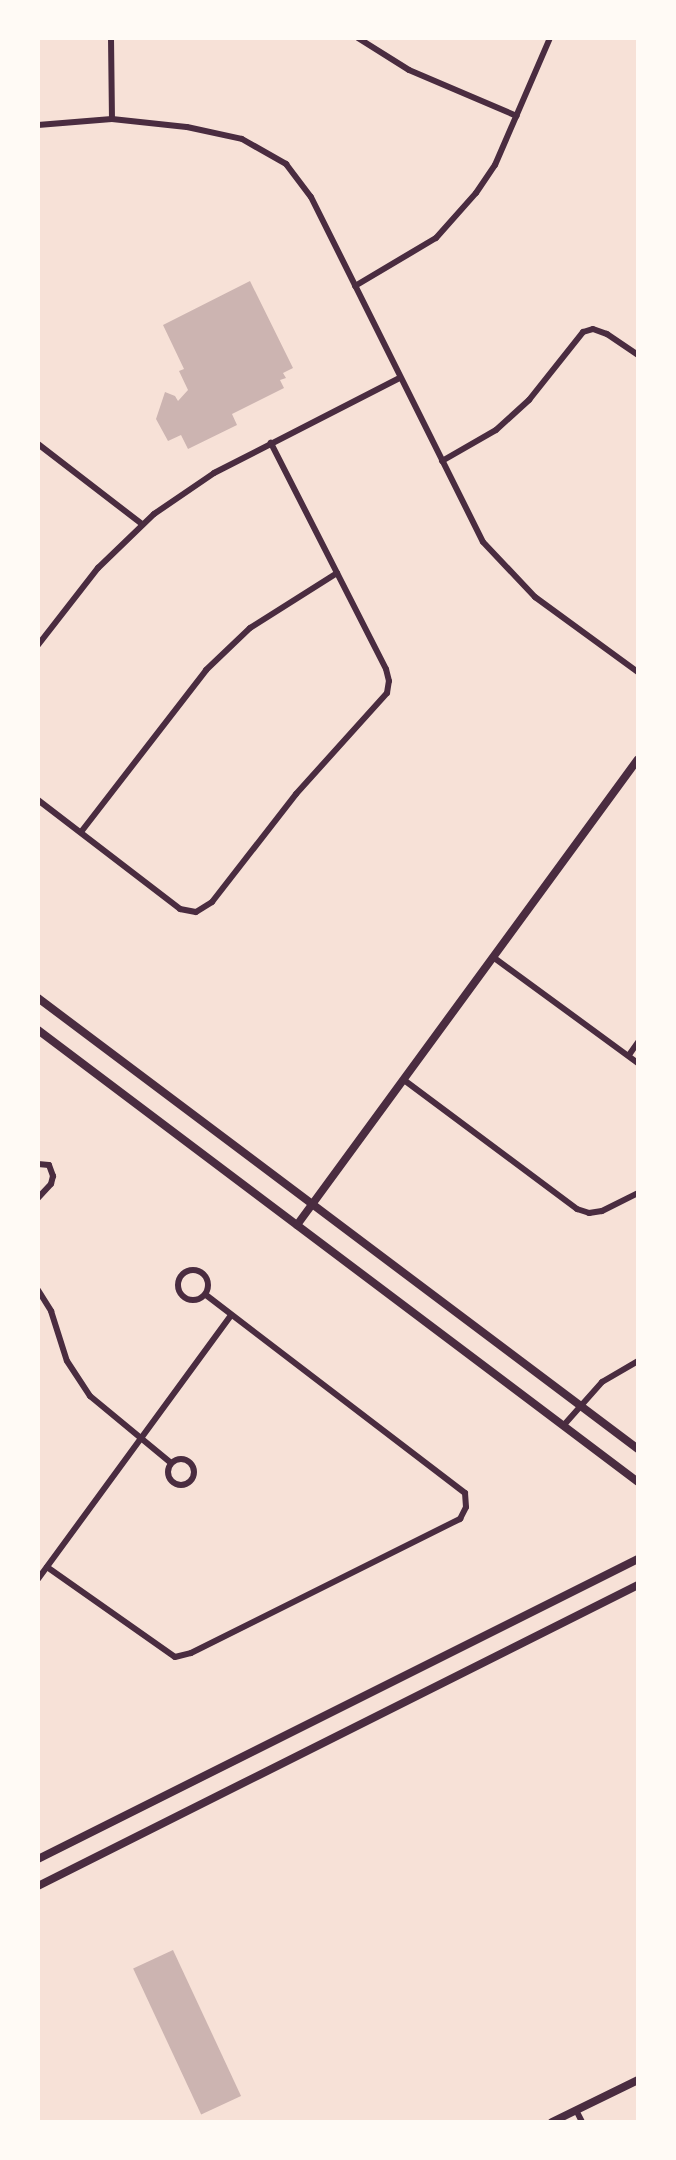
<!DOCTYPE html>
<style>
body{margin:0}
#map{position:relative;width:676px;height:2160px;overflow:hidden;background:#f7e1d7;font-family:"Open Sans",sans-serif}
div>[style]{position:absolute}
.building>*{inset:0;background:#ccb4b1;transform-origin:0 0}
.minor>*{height:6px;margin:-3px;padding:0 3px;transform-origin:3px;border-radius:3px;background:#4a2c40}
.minor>.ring{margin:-3px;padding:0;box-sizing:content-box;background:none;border:6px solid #4a2c40;border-radius:50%}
.tertiary>*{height:8px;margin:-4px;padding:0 4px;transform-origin:4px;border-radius:4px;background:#4a2c40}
span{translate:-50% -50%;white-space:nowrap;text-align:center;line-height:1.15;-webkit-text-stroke:7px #fffaf5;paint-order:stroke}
.frame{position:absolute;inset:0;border:40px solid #fffaf5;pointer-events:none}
</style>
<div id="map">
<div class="building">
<div style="clip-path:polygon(250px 281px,293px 368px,283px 373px,286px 378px,280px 380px,284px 388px,232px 414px,237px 425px,188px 449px,181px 435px,168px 441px,156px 419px,165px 392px,175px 396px,178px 401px,188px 390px,179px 371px,184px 369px,163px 325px)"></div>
<div style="left:173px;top:1950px;width:161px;height:44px;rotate:65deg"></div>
</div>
<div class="minor">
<div style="left:111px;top:38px;width:81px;rotate:89.3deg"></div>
<div style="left:358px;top:38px;width:60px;rotate:32.1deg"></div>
<div style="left:409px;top:70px;width:117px;rotate:23.1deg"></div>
<div style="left:38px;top:125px;width:74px;rotate:-4.6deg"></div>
<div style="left:112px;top:119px;width:75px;rotate:6.1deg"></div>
<div style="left:187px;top:127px;width:56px;rotate:12.3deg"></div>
<div style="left:242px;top:139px;width:51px;rotate:29.6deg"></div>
<div style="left:286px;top:164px;width:41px;rotate:52.9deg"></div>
<div style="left:311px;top:197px;width:385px;rotate:63.5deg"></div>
<div style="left:483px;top:542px;width:76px;rotate:46.6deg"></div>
<div style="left:535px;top:597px;width:127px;rotate:36.1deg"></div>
<div style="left:355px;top:286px;width:94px;rotate:-30.7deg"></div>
<div style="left:436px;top:238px;width:60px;rotate:-48.4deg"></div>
<div style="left:476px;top:193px;width:34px;rotate:-56deg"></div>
<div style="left:495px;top:165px;width:138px;rotate:-66.6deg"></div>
<div style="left:38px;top:444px;width:131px;rotate:37.6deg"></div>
<div style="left:442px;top:461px;width:62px;rotate:-29.9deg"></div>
<div style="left:496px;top:430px;width:45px;rotate:-42.3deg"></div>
<div style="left:529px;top:400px;width:87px;rotate:-51.5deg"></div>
<div style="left:583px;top:332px;width:10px;rotate:-17deg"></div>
<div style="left:593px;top:329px;width:15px;rotate:20deg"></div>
<div style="left:607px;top:334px;width:37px;rotate:34deg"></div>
<div style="left:38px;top:645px;width:98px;rotate:-52.1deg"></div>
<div style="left:98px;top:568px;width:78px;rotate:-44deg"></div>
<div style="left:154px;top:514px;width:73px;rotate:-34.3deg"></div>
<div style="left:214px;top:473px;width:209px;rotate:-27.1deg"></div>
<div style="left:38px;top:800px;width:179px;rotate:37.5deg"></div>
<div style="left:180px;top:909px;width:16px;rotate:11deg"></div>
<div style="left:196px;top:912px;width:19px;rotate:-32deg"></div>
<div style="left:212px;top:902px;width:137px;rotate:-52.1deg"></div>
<div style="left:296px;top:794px;width:136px;rotate:-48deg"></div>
<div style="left:387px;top:693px;width:12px;rotate:-81deg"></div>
<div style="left:389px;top:681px;width:12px;rotate:-104deg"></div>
<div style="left:386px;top:669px;width:254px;rotate:-117deg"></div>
<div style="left:81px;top:832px;width:205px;rotate:-52.3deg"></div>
<div style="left:206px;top:670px;width:61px;rotate:-43.7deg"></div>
<div style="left:250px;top:628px;width:103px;rotate:-32.3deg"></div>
<div style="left:493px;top:957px;width:180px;rotate:36.2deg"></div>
<div style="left:629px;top:1055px;width:16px;rotate:-55deg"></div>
<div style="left:404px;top:1080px;width:216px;rotate:36.7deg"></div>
<div style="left:577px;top:1209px;width:13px;rotate:18deg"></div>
<div style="left:589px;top:1213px;width:13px;rotate:-9deg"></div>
<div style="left:602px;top:1211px;width:40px;rotate:-26.6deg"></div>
<div style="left:38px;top:1164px;width:11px;rotate:5deg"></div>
<div style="left:49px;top:1165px;width:12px;rotate:70deg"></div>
<div style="left:53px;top:1176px;width:8px;rotate:104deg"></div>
<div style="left:51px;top:1184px;width:19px;rotate:133deg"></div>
<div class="ring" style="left:178px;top:1270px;width:24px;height:24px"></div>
<div style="left:38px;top:1290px;width:25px;rotate:58deg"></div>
<div style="left:51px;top:1311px;width:52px;rotate:72.3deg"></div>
<div style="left:67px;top:1361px;width:42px;rotate:56.7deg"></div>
<div style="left:90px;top:1396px;width:105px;rotate:39.6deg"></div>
<div style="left:563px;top:1426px;width:59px;rotate:-48.4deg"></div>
<div style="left:602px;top:1382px;width:42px;rotate:-30.3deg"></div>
<div class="ring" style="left:168px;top:1459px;width:20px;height:20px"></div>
<div style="left:47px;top:1567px;width:156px;rotate:35.1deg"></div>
<div style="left:175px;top:1657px;width:16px;rotate:-14deg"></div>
<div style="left:191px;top:1653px;width:301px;rotate:-26.5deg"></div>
<div style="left:460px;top:1519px;width:13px;rotate:-63deg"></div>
<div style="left:466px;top:1507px;width:14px;rotate:-94deg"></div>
<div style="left:465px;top:1493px;width:326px;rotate:-142.6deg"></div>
<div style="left:38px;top:1579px;width:327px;rotate:-53.8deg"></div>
<div style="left:576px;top:2110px;width:13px;rotate:63deg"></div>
</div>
<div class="tertiary">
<div style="left:38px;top:998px;width:751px;rotate:36.93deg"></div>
<div style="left:38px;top:1030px;width:751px;rotate:36.99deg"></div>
<div style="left:297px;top:1225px;width:577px;rotate:-53.8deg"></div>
<div style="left:38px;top:1859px;width:671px;rotate:-26.57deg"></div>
<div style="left:38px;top:1886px;width:671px;rotate:-26.64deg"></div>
<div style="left:552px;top:2122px;width:96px;rotate:-26deg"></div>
</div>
<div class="frame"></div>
</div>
